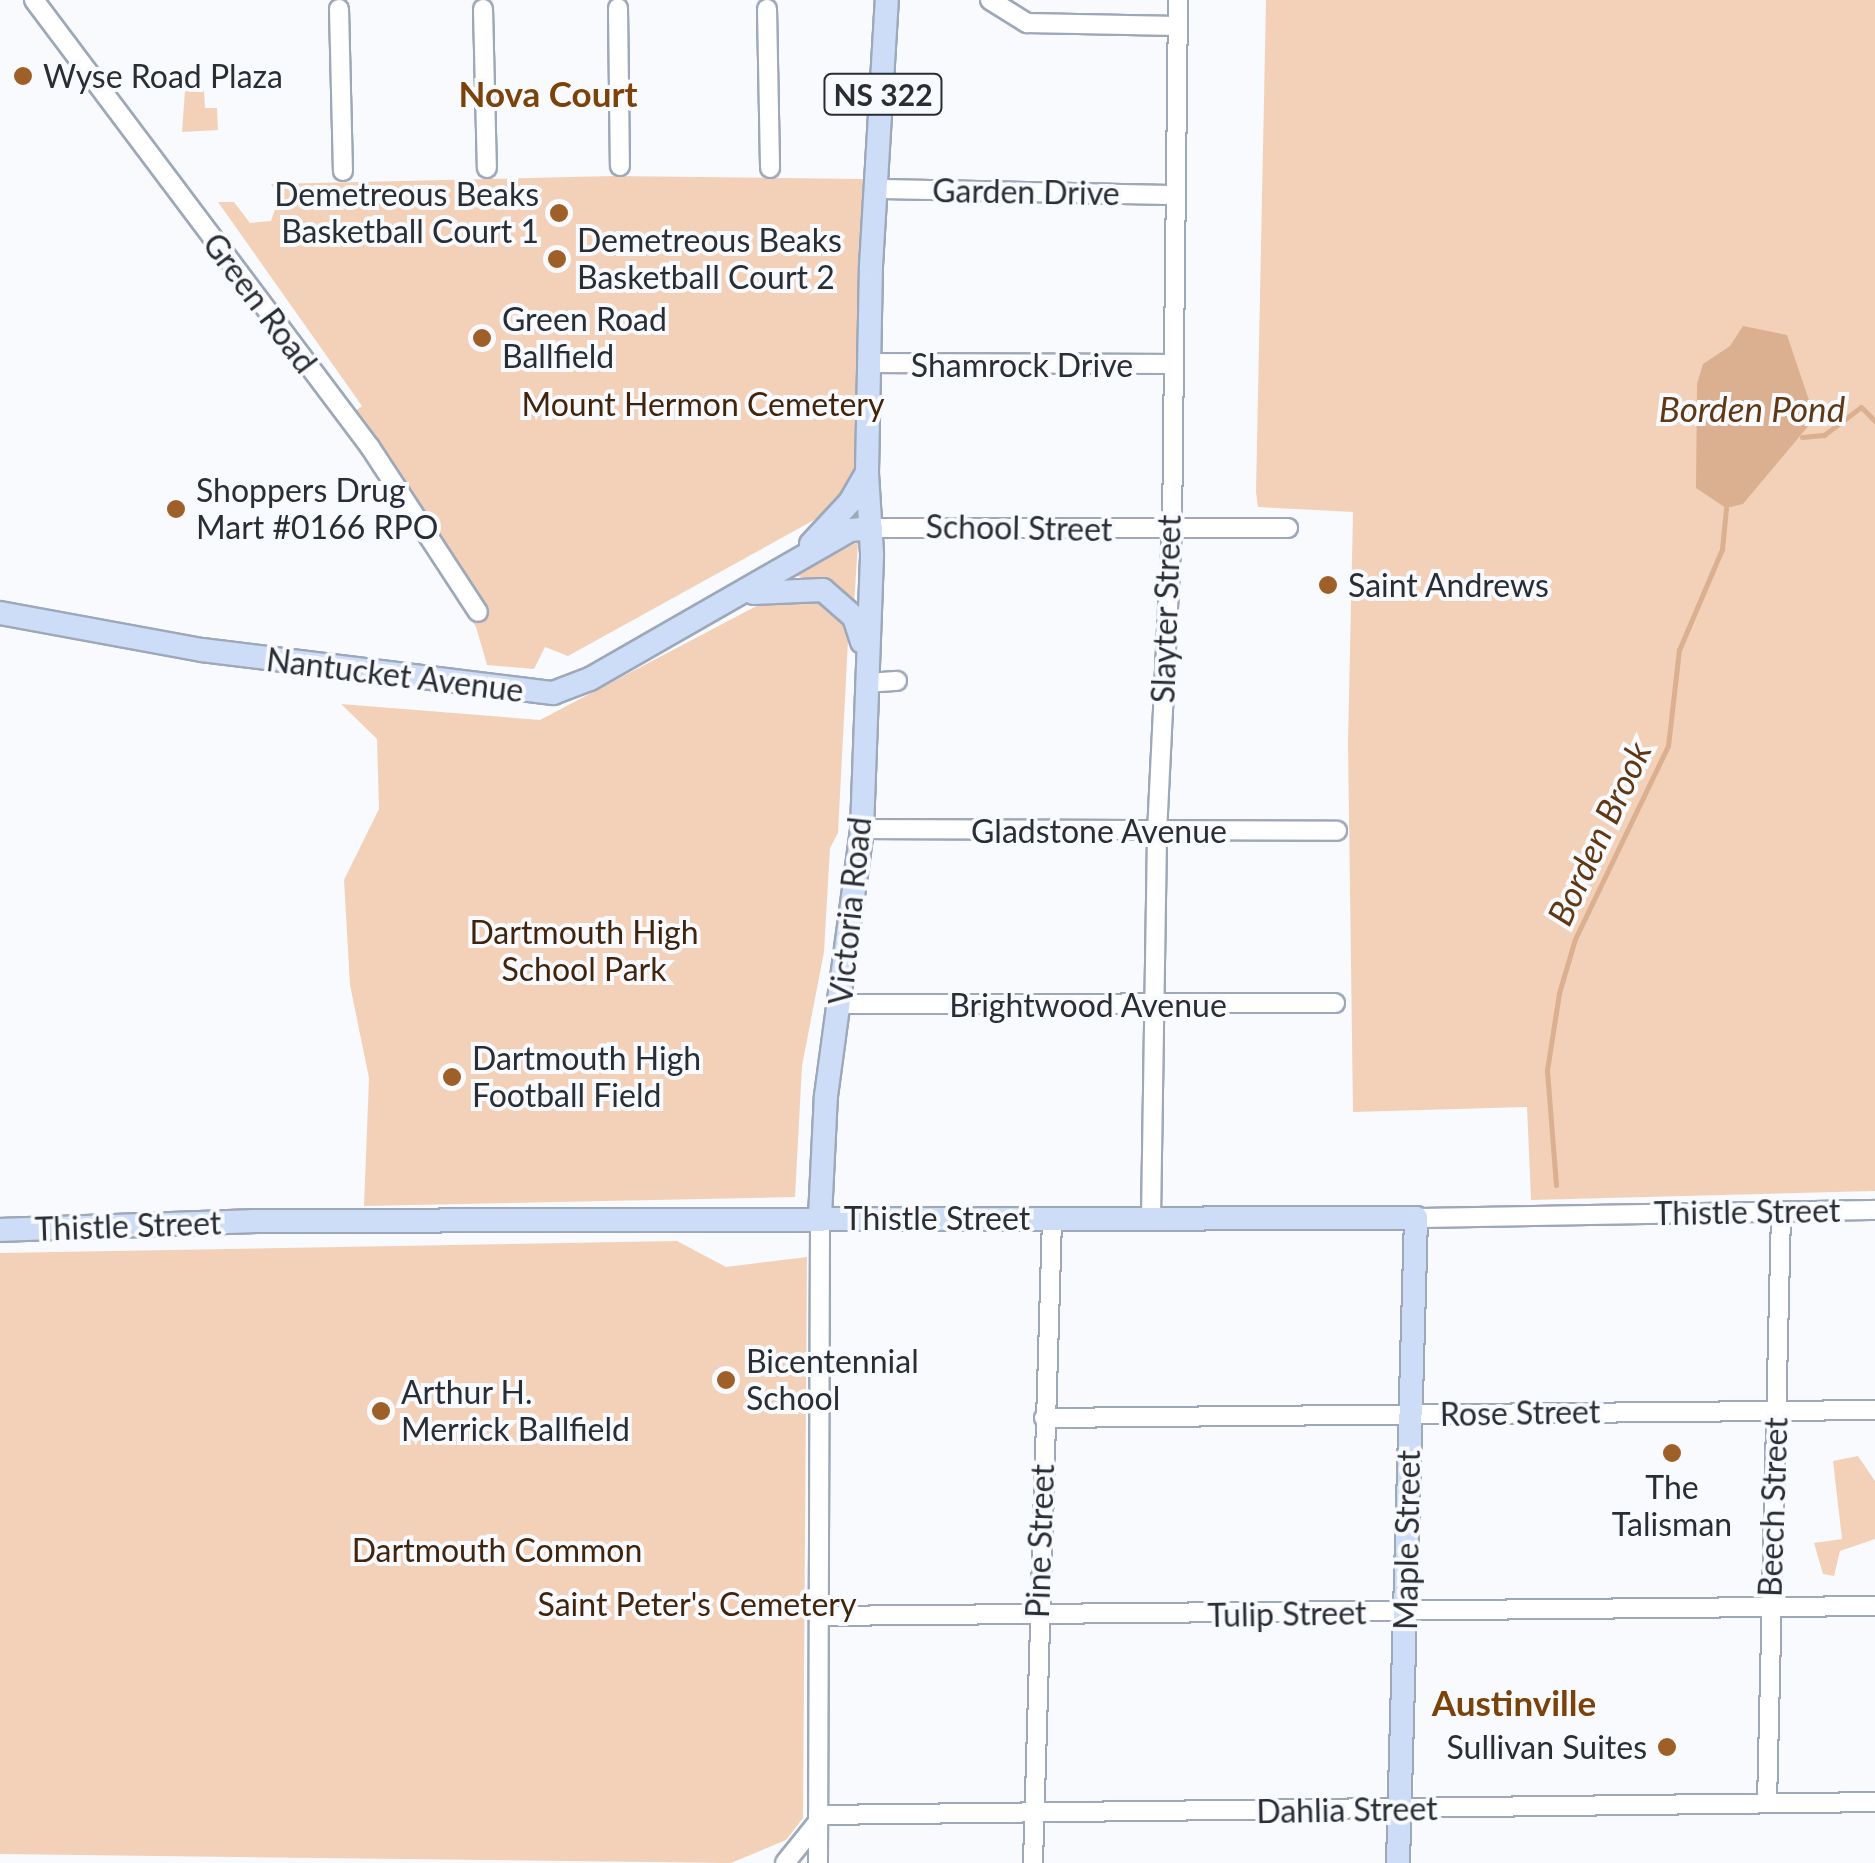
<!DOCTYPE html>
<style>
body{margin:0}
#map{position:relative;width:1875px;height:1863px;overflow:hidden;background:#f8fafe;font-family:Lato,sans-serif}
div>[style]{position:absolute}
.green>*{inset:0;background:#f3d1b8}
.water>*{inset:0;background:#dab091}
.stream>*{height:5px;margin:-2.5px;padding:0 2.5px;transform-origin:2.5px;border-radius:2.5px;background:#dab091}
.roads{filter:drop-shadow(2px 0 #9da8b9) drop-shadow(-2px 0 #9da8b9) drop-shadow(0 2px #9da8b9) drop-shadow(0 -2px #9da8b9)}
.minor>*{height:18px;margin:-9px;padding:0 9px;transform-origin:9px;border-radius:9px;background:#fff}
.major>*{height:22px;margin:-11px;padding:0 11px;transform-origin:11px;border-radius:11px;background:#cdddf7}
.dots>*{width:28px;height:28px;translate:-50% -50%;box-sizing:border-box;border:5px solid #f8fafe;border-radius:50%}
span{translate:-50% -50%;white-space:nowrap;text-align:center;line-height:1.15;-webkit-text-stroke:8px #f8fafe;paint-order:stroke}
.shield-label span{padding:2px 8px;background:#f8fafe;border:2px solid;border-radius:8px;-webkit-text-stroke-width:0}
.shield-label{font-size:30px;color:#292d34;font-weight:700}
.poi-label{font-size:32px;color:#292d34}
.left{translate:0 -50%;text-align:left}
.right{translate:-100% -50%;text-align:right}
.street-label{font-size:32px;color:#292d34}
.park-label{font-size:32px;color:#41240b}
.neighbourhood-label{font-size:35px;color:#7b420a;font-weight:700}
.water-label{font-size:35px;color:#603814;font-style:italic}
</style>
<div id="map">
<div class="green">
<div style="clip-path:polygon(1266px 0,1875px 0,1875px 1191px,1531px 1200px,1527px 1107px,1353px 1112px,1348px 743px,1353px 512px,1258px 507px,1256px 492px)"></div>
<div style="clip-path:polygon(204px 90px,205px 108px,217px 108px,218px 130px,182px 132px,185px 91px)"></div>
<div style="clip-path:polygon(613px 176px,863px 179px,857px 481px,825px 514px,568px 656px,545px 647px,534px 669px,487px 665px,476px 627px,341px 422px,362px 406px,218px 202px,234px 202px,250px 223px,271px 221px,279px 198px,271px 184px)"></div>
<div style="clip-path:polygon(858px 542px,854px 606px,838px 591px,795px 575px)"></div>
<div style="clip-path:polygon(779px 594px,810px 595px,849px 622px,838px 833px,830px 848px,824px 952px,802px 1066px,795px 1197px,364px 1206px,369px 1078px,350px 985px,344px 880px,379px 809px,377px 739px,341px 704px,540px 720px)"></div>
<div style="clip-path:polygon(677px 1241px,726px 1267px,807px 1257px,803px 1818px,786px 1840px,731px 1863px,0 1854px,0 1253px)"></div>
<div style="clip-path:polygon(1858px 1456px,1875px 1481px,1875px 1539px,1840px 1551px,1834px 1576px,1823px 1574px,1814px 1543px,1842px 1539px,1833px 1461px)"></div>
</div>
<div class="water">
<div style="clip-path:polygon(1743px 326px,1787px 335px,1815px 418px,1743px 504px,1726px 508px,1696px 488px,1697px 384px,1703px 364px,1730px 346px)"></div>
</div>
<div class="stream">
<div style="left:1802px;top:437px;width:22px;rotate:-5deg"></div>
<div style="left:1824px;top:435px;width:46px;rotate:-37.1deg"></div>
<div style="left:1861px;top:407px;width:20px;rotate:45deg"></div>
<div style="left:1556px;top:1185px;width:115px;rotate:-94.5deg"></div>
<div style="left:1547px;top:1070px;width:78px;rotate:-81.1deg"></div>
<div style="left:1559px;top:993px;width:56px;rotate:-73.5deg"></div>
<div style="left:1575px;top:939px;width:214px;rotate:-64.3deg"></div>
<div style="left:1668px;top:746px;width:97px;rotate:-83.5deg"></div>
<div style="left:1679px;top:650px;width:110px;rotate:-66.9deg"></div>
<div style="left:1722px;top:549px;width:41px;rotate:-84.4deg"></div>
</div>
<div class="roads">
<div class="minor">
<div style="left:34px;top:0;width:559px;rotate:53.07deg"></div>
<div style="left:370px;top:447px;width:197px;rotate:56.8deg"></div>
<div style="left:990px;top:0;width:44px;rotate:31.9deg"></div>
<div style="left:1027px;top:23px;width:150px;rotate:1.1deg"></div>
<div style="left:618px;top:8px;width:158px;rotate:89.3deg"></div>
<div style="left:339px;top:9px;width:162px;rotate:88.6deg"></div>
<div style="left:483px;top:9px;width:159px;rotate:88.6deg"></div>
<div style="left:767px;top:9px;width:159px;rotate:88.9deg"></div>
<div style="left:880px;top:189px;width:293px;rotate:1.2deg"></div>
<div style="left:871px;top:363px;width:302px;rotate:0.2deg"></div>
<div style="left:871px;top:528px;width:417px"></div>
<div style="left:866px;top:683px;width:31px;rotate:-4deg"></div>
<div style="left:862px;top:829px;width:475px;rotate:0.2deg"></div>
<div style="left:840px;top:1004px;width:495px;rotate:-0.1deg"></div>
<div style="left:1151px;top:1218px;width:385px;rotate:-89.1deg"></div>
<div style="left:1157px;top:833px;width:303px;rotate:-87.2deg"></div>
<div style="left:1172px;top:530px;width:530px;rotate:-89.35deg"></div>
<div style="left:1416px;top:1218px;width:459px;rotate:-1deg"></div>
<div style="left:1044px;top:1418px;width:831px;rotate:-0.55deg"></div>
<div style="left:818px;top:1616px;width:1057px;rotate:-0.54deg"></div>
<div style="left:1767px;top:1803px;width:591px;rotate:-88.64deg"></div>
<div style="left:818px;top:1815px;width:1057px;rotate:-0.7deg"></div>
<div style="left:785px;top:1863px;width:53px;rotate:-51.2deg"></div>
<div style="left:818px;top:1863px;width:646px;rotate:-89.82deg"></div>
<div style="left:1033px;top:1863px;width:645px;rotate:-88.31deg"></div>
</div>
<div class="major">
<div style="left:811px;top:544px;width:57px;rotate:-47.1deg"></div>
<div style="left:850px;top:502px;width:34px;rotate:-60deg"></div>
<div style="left:753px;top:593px;width:70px;rotate:-2.5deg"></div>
<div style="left:823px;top:590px;width:41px;rotate:41.1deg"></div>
<div style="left:854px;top:617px;width:26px;rotate:72deg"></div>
<div style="left:0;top:613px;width:205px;rotate:10.4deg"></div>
<div style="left:202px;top:650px;width:354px;rotate:7deg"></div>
<div style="left:553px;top:693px;width:40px;rotate:-21deg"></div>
<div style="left:590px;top:679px;width:300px;rotate:-29.8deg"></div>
<div style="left:850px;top:530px;width:21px;rotate:-5deg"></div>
<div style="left:820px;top:1217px;width:121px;rotate:-87.2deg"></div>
<div style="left:826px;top:1096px;width:269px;rotate:-82.3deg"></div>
<div style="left:862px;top:829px;width:276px;rotate:-87.9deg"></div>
<div style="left:872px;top:553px;width:80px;rotate:-93.6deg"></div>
<div style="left:867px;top:473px;width:207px;rotate:-88.9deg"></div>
<div style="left:871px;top:266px;width:266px;rotate:-86.6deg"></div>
<div style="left:0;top:1230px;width:253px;rotate:-2deg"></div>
<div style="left:253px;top:1221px;width:1163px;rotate:-0.15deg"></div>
<div style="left:1416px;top:1218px;width:645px;rotate:91.6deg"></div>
</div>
</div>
<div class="dots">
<div style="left:23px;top:76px;background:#9f5f28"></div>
<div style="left:559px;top:213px;background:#9f5f28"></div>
<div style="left:557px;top:259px;background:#9f5f28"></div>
<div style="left:482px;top:338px;background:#9f5f28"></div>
<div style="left:176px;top:509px;background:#9f5f28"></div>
<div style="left:1328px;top:585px;background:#9f5f28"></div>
<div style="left:452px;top:1077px;background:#9f5f28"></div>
<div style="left:726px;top:1380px;background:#9f5f28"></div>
<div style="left:381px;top:1411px;background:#9f5f28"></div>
<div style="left:1672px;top:1453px;background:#9f5f28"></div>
<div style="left:1667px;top:1747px;background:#9f5f28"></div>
</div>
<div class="shield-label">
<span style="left:883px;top:94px">NS 322</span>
</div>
<div class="poi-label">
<span class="left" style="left:43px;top:76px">Wyse Road Plaza</span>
<span class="right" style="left:539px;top:213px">Demetreous Beaks<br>Basketball Court 1</span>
<span class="left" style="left:577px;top:259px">Demetreous Beaks<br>Basketball Court 2</span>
<span class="left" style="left:502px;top:338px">Green Road<br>Ballfield</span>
<span class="left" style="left:196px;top:509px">Shoppers Drug<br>Mart #0166 RPO</span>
<span class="left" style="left:1348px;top:585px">Saint Andrews</span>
<span class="left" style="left:472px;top:1077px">Dartmouth High<br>Football Field</span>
<span class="left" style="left:746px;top:1380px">Bicentennial<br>School</span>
<span class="left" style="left:401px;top:1411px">Arthur H.<br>Merrick Ballfield</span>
<span style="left:1672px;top:1506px">The<br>Talisman</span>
<span class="right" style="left:1647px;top:1747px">Sullivan Suites</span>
</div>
<div class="street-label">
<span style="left:1026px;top:192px;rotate:1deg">Garden Drive</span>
<span style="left:260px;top:303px;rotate:53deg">Green Road</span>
<span style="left:1022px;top:365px">Shamrock Drive</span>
<span style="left:1019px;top:528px;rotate:1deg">School Street</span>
<span style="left:1166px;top:609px;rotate:-88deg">Slayter Street</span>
<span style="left:395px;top:675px;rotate:7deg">Nantucket Avenue</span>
<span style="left:1099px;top:831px">Gladstone Avenue</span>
<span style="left:850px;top:911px;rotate:-84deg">Victoria Road</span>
<span style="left:1088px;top:1005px">Brightwood Avenue</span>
<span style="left:1747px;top:1212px;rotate:-1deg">Thistle Street</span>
<span style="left:937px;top:1218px">Thistle Street</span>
<span style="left:128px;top:1226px;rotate:-2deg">Thistle Street</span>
<span style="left:1520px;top:1413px;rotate:-1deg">Rose Street</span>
<span style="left:1773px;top:1507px;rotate:-88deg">Beech Street</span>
<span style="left:1407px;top:1540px;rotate:-89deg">Maple Street</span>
<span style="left:1040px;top:1541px;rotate:-88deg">Pine Street</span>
<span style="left:1287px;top:1614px;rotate:-1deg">Tulip Street</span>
<span style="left:1347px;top:1810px;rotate:-1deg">Dahlia Street</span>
</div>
<div class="park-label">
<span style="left:703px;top:404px">Mount Hermon Cemetery</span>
<span style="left:584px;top:951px">Dartmouth High<br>School Park</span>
<span style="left:497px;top:1550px">Dartmouth Common</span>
<span style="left:697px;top:1604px">Saint Peter's Cemetery</span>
</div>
<div class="neighbourhood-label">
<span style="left:548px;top:93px">Nova Court</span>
<span style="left:1514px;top:1702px">Austinville</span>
</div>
<div class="water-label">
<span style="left:1752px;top:408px">Borden Pond</span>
<span style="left:1598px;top:833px;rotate:-65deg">Borden Brook</span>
</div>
</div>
